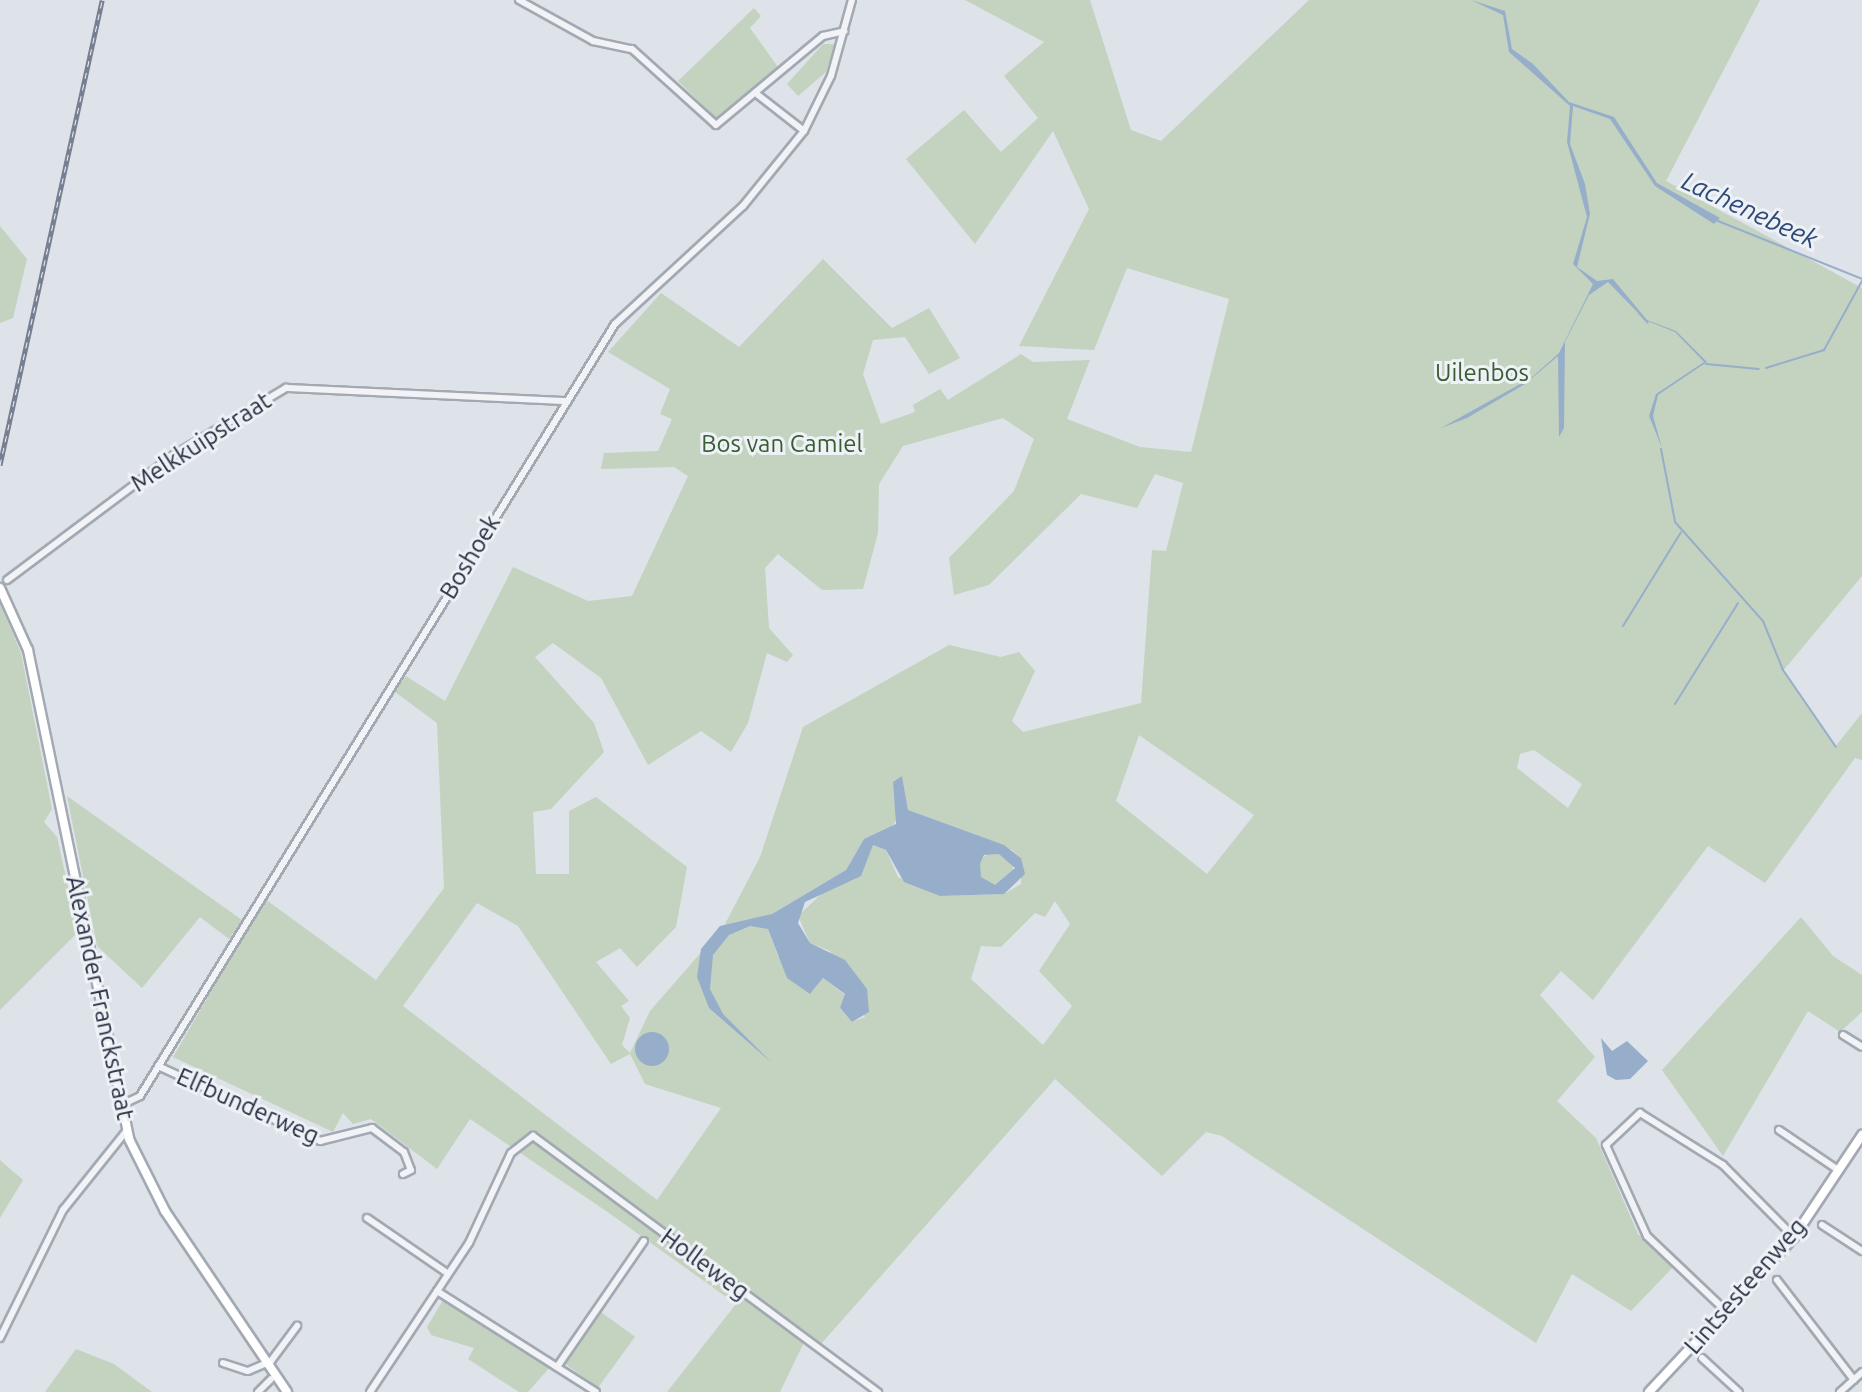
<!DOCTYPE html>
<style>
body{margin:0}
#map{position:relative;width:1862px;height:1392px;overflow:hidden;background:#dee2e9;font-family:Ubuntu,sans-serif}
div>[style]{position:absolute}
.green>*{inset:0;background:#c3d3bf;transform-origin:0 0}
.round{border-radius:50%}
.water>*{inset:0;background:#97aecb}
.stream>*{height:2px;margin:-1px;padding:0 1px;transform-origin:1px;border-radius:1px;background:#97aecb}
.roads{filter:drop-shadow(2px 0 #a3a9b3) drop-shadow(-2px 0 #a3a9b3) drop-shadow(0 2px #a3a9b3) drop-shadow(0 -2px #a3a9b3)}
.street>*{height:6px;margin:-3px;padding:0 3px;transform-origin:3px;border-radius:3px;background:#f1f3f7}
.secondary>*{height:8px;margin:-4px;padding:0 4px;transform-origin:4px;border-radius:4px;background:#fff}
.rail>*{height:5px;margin-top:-2.5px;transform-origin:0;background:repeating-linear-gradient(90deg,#eef1f6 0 6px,#778093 0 12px);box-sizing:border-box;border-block:2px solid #778093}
span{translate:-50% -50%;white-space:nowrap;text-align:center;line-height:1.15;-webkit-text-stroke:6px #eef1f6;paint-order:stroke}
.park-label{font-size:24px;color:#395d33}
.street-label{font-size:24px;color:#262f41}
.water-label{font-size:26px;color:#2e4b77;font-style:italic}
</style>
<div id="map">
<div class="green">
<div style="clip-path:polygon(evenodd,965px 0,1090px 0,1131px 130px,1161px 141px,1309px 0,1760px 0,1666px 181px,1862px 288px,1862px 576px,1783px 671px,1835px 747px,1862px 713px,1862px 760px,1855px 758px,1765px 883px,1708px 846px,1593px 1000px,1561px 971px,1540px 995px,1595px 1057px,1557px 1101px,1596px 1138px,1638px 1234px,1676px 1264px,1631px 1311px,1572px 1274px,1536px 1343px,1222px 1136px,1206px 1132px,1162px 1176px,1055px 1079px,821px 1344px,807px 1336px,780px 1392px,667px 1392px,736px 1304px,609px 1213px,470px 1119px,437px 1169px,371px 1119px,353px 1124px,343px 1113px,333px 1132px,173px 1057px,265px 899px,376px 980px,444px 888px,437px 723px,395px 692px,406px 676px,445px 701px,513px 567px,588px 601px,632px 596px,688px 476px,674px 467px,601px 469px,604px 453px,658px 451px,672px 419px,660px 414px,670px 389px,608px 352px,661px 293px,739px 347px,823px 259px,892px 328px,929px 308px,960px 358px,929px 374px,905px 337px,873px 340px,863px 374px,881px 424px,915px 412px,913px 405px,940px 389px,948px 400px,1021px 354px,1033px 362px,1090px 360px,1067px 419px,1140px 447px,1191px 452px,1229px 299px,1127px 268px,1094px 350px,1019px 346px,1089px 209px,1053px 131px,975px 244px,906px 159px,964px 110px,1001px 152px,1038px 118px,1004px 76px,1044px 42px,965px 0,1003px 418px,1034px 439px,1014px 491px,949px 558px,954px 595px,989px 585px,1081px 494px,1137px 508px,1155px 474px,1183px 483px,1166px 551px,1152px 550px,1141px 703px,1023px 732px,1012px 721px,1035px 671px,1019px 652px,1001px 657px,949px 645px,803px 727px,760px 857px,724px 926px,650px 1011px,630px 1053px,622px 1045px,630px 1018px,621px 1006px,629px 1001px,596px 962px,620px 948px,637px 967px,676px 927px,687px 867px,596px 797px,569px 811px,569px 874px,536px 874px,533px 812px,551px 809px,604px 752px,594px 723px,535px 657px,553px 643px,601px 678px,648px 765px,701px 731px,731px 752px,748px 723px,767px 653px,787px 662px,793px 655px,769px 628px,765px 568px,778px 554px,822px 590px,863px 589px,878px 533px,879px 484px,903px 446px,1003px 418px,965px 0,1139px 735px,1254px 815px,1207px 874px,1116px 801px,1139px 735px,965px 0,1534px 750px,1582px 784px,1568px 808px,1517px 768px,1520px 754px,1534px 750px,965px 0,902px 777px,908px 810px,1012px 850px,1021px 858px,1021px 884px,1004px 894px,940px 896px,898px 877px,886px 850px,873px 845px,798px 916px,810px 943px,830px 951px,865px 1017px,852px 1022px,840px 1009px,845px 995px,823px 978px,810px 994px,778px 956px,768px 929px,772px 914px,846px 870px,864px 839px,890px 832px,897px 817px,893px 782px,902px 777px,965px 0,1055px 901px,1070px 924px,1039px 971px,1072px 1006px,1043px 1045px,971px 979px,981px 946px,1001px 947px,1035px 913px,1045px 917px,1055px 901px,965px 0,477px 903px,518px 926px,611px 1064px,630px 1054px,645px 1084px,721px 1108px,657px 1200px,403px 1006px,477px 903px)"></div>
<div style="clip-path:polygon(754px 8px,761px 16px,750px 28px,780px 70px,718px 120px,678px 81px)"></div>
<div style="clip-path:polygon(823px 44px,835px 44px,826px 72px,798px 96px,787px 84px)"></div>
<div style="clip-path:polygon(0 226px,27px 259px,13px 318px,0 323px)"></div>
<div style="clip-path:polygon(0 604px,21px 653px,52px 809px,44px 822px,57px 837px,78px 932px,0 1010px)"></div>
<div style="clip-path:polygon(67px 796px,242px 920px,229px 939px,200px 917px,142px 988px,97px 946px)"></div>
<div class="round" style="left:979px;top:852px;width:34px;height:34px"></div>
<div style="clip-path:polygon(1801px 917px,1833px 956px,1862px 975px,1862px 1012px,1840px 1032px,1808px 1011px,1723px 1156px,1662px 1070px)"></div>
<div style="clip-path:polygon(0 1160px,23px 1180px,0 1218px)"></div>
<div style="clip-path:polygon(443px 1300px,550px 1367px,528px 1392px,519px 1392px,468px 1359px,474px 1348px,431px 1335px,427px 1327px)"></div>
<div style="left:601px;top:1312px;width:42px;height:63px;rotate:36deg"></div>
<div style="clip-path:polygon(76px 1349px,114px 1364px,152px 1392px,45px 1392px)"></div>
</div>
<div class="water">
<div style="clip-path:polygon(1471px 0,1505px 11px,1512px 49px,1533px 64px,1569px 102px,1614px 117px,1657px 183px,1720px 218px,1714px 224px,1655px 186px,1610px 119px,1573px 106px,1570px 144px,1585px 184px,1590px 214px,1577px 267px,1597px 281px,1613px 279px,1647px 320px,1676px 331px,1707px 362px,1658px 395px,1653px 416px,1662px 448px,1649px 416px,1656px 394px,1704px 362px,1675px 332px,1645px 320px,1608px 282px,1589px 295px,1565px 342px,1564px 428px,1559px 437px,1558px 356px,1525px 384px,1467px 418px,1441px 428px,1531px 378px,1559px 353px,1593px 284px,1573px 264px,1587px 217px,1567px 142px,1570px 106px,1509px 52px,1503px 15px)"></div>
<div style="clip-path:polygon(evenodd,902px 776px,908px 810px,1004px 845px,1021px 858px,1025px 874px,1004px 894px,940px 896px,904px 882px,886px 850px,873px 845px,861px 876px,805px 902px,798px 923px,810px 943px,845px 960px,867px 989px,869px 1012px,852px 1022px,840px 1008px,845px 994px,823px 978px,810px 994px,787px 978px,768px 929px,750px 926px,729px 935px,713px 955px,710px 989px,723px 1014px,772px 1063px,709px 1008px,697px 977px,701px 949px,720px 926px,772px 914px,846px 870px,864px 839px,896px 824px,893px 782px,902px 776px,999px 854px,1015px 868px,995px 885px,981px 877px,980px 864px,984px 855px,999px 854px)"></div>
<div class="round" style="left:635px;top:1032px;width:34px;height:34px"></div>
<div style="clip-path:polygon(1601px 1038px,1612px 1051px,1627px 1041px,1648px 1061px,1630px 1079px,1616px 1080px,1607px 1075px)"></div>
</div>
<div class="stream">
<div style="left:1718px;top:221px;width:155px;rotate:21.9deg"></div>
<div style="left:1639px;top:313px;width:13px;rotate:48deg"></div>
<div style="left:1706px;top:364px;width:53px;rotate:5.4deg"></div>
<div style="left:1766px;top:368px;width:61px;rotate:-17.2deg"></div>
<div style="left:1824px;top:350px;width:79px;rotate:-61.2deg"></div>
<div style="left:1661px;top:449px;width:74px;rotate:79.1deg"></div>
<div style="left:1675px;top:522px;width:132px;rotate:48.4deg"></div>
<div style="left:1763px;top:621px;width:53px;rotate:67.8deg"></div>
<div style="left:1783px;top:670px;width:93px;rotate:55.5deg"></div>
<div style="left:1623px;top:626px;width:110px;rotate:-58.3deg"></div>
<div style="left:1675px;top:704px;width:119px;rotate:-58deg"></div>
</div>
<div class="roads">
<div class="street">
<div style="left:519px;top:0;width:85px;rotate:29deg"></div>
<div style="left:593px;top:41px;width:40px;rotate:12deg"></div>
<div style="left:632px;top:49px;width:113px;rotate:42.1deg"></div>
<div style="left:716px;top:125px;width:139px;rotate:-39.8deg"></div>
<div style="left:823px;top:36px;width:22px;rotate:-13deg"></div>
<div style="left:758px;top:95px;width:58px;rotate:38deg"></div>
<div style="left:7px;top:580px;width:209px;rotate:-36.8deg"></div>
<div style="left:174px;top:455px;width:131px;rotate:-30.9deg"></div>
<div style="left:286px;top:388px;width:280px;rotate:2.7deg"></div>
<div style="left:1843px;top:1035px;width:22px;rotate:32deg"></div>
<div style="left:158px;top:1066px;width:179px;rotate:24.8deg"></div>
<div style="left:320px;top:1141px;width:54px;rotate:-14deg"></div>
<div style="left:372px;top:1128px;width:40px;rotate:37deg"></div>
<div style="left:404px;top:1152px;width:19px;rotate:69deg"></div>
<div style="left:411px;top:1170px;width:9px;rotate:153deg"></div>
<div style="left:121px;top:1105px;width:21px;rotate:-25deg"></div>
<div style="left:140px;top:1096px;width:906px;rotate:-58.4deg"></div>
<div style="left:615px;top:324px;width:174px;rotate:-42.7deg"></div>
<div style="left:743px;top:206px;width:97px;rotate:-50.9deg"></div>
<div style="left:804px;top:131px;width:61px;rotate:-63.9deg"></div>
<div style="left:831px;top:76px;width:79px;rotate:-74.6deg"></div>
<div style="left:1779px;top:1130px;width:71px;rotate:34.1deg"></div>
<div style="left:367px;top:1218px;width:97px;rotate:34.5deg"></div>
<div style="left:1822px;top:1225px;width:48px;rotate:33deg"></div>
<div style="left:1777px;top:1280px;width:126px;rotate:52.4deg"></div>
<div style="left:437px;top:1291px;width:188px;rotate:32.4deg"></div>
<div style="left:1727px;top:1312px;width:110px;rotate:-136.5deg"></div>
<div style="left:1647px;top:1236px;width:100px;rotate:-114.3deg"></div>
<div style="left:1606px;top:1145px;width:47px;rotate:-43.3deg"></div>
<div style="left:1640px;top:1113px;width:98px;rotate:32.1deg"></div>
<div style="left:1723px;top:1165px;width:101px;rotate:45.4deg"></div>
<div style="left:0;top:1338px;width:143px;rotate:-63.8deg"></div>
<div style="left:63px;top:1210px;width:102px;rotate:-51.3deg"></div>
<div style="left:1702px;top:1358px;width:50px;rotate:42.6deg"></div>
<div style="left:223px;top:1363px;width:26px;rotate:18deg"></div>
<div style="left:248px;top:1371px;width:25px;rotate:-23deg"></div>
<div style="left:271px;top:1361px;width:44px;rotate:-53.4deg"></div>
<div style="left:557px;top:1367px;width:153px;rotate:-55.4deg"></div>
<div style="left:258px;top:1392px;width:18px;rotate:-45deg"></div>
<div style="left:370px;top:1392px;width:179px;rotate:-56.4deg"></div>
<div style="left:469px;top:1243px;width:99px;rotate:-65deg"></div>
<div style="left:511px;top:1153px;width:28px;rotate:-38deg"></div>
<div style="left:533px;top:1136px;width:430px;rotate:36.6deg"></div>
<div style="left:1840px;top:1392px;width:30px;rotate:-42deg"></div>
</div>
<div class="secondary">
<div style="left:0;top:588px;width:68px;rotate:65.7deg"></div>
<div style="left:28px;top:650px;width:499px;rotate:78.3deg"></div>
<div style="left:129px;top:1139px;width:80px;rotate:63.4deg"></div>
<div style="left:165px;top:1211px;width:218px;rotate:56deg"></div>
<div style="left:1649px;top:1392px;width:212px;rotate:-46.9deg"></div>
<div style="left:1794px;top:1237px;width:123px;rotate:-56.3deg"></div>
</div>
</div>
<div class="rail">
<div style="left:0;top:465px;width:476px;rotate:-77.6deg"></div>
</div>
<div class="park-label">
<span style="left:1482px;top:373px">Uilenbos</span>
<span style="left:782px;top:444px">Bos van Camiel</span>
</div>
<div class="street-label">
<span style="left:201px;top:442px;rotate:-33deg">Melkkuipstraat</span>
<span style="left:470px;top:557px;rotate:-59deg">Boshoek</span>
<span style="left:100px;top:998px;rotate:78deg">Alexander Franckstraat</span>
<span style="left:248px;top:1106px;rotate:24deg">Elfbunderweg</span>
<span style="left:705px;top:1264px;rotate:36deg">Holleweg</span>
<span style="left:1745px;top:1286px;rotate:-49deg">Lintsesteenweg</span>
</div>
<div class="water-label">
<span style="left:1750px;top:210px;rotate:25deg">Lachenebeek</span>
</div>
</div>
